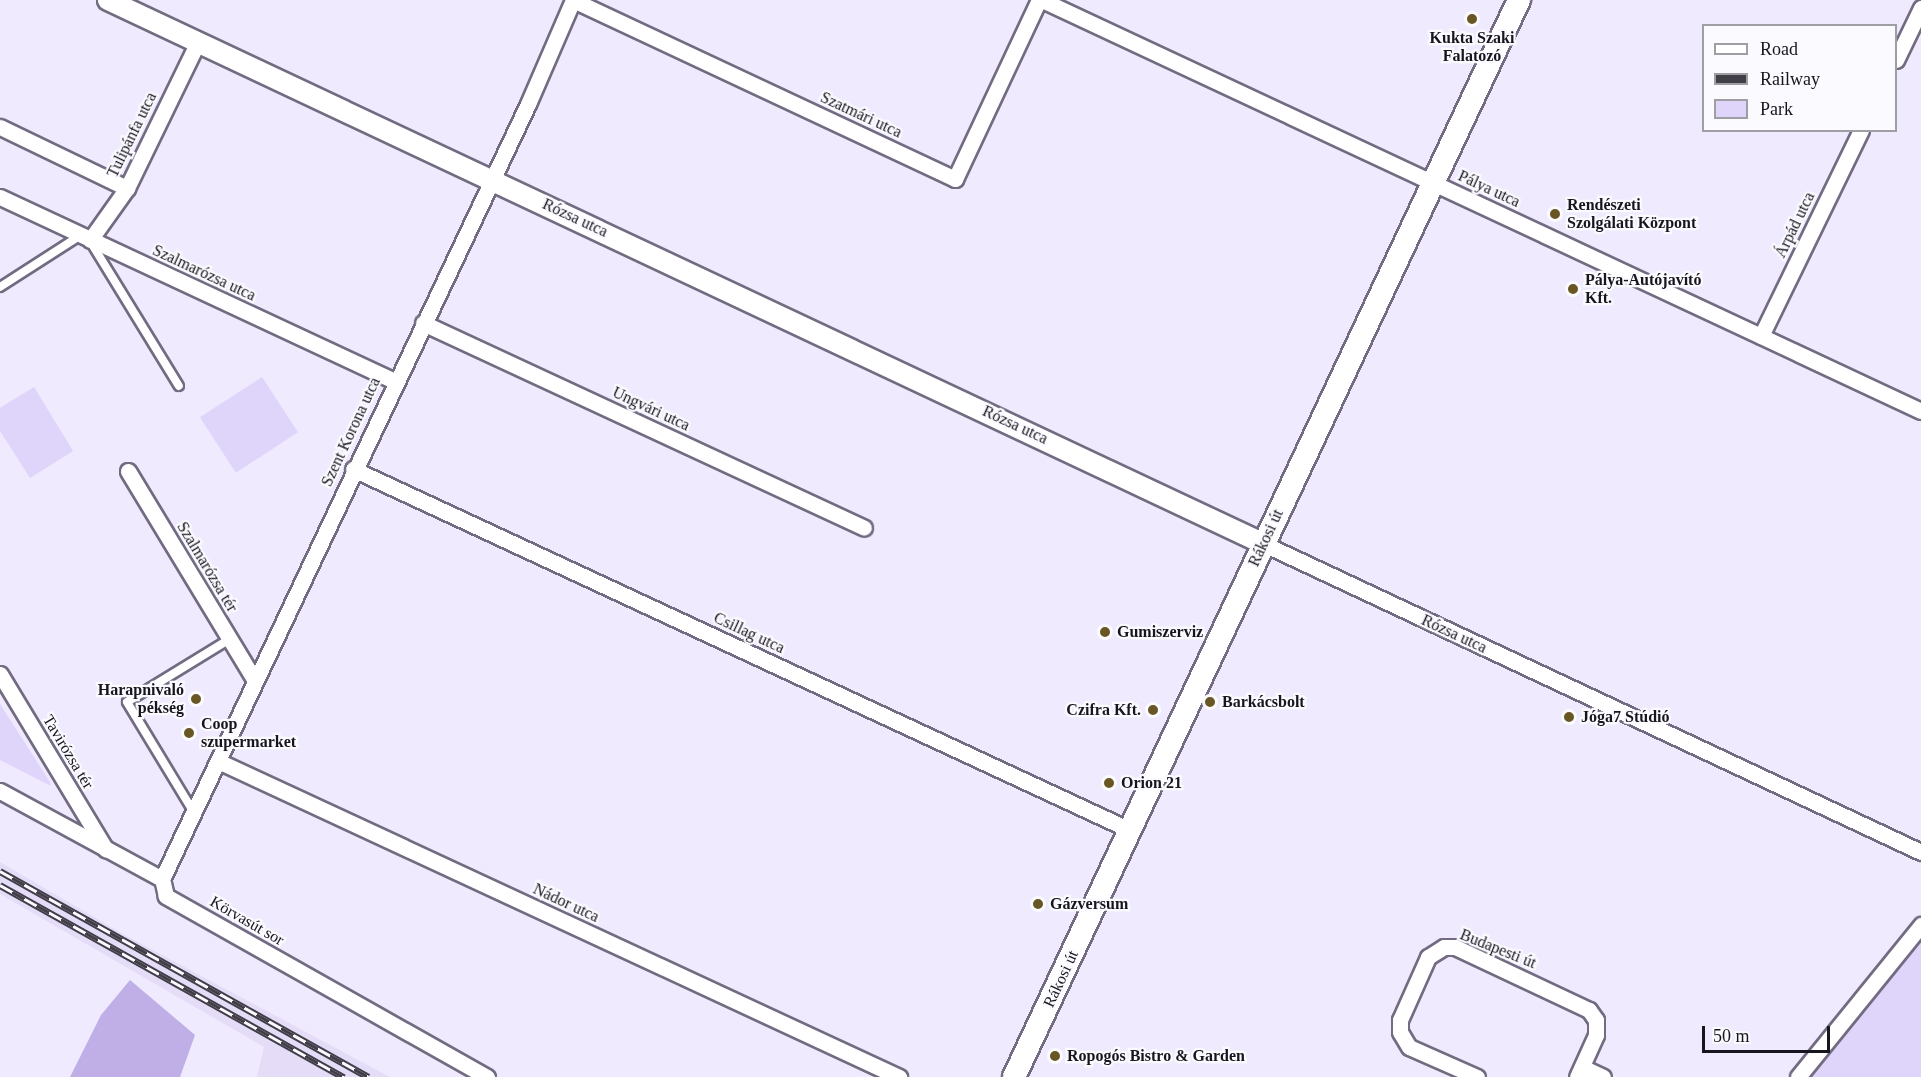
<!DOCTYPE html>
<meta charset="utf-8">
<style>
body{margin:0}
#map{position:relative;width:1921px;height:1077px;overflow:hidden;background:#efeafe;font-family:"Times New Roman",serif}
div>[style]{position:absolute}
.built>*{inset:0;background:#e5ddf7}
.green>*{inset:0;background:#dfd4fa;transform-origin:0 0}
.forest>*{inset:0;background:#c0aee7}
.roads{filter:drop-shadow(2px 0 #726b81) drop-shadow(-2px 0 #726b81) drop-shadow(0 2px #726b81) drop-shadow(0 -2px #726b81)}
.service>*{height:8px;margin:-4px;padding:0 4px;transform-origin:4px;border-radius:4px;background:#fff}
.minor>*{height:15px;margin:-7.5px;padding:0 7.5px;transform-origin:7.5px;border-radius:7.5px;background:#fff}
.tertiary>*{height:20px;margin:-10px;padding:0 10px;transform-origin:10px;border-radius:10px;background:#fff}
.secondary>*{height:22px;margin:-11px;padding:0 11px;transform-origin:11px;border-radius:11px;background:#fff}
.rail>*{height:7px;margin-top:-3.5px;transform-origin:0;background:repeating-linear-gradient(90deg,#fbfaff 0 14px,#413e48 0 28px);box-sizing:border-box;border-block:2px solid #413e48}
.dots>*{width:16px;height:16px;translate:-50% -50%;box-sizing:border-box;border:3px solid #fbfaff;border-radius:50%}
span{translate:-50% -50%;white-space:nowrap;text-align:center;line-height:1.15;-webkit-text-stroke:4.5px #fbfaff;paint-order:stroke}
.poi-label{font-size:16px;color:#17151d;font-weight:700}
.left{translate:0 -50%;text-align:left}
.right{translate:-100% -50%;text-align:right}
.street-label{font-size:16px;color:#17151d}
.legend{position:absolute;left:1702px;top:24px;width:195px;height:108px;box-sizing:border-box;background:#fbfaff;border:2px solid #a09ea5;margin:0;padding:8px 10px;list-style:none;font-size:18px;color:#17151d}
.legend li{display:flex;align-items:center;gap:12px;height:30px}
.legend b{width:30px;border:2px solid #a09ea5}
.scale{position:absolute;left:1702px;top:1026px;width:128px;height:27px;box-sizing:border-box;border:3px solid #17151d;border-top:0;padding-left:8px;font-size:18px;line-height:21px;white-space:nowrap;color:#17151d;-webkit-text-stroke:4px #fbfaff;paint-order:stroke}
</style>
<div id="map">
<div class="built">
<div style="clip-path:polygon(0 862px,123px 934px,390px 1077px,257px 1077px,264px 1047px,0 894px)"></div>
</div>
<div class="green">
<div style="left:262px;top:377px;width:66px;height:74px;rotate:57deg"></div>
<div style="clip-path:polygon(34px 387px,73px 451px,30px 478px,0 431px,0 408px)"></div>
<div style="clip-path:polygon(0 704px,50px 782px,51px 786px,0 760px)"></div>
<div style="clip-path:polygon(1921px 936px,1921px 1077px,1810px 1077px)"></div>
</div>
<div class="forest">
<div style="clip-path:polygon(130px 980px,195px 1035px,180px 1077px,70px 1077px,101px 1015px)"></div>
</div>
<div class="roads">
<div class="service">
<div style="left:90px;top:241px;width:170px;rotate:58.5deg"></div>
<div style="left:0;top:287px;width:96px;rotate:-32.7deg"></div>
<div style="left:193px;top:811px;width:127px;rotate:-121.2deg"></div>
<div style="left:127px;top:702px;width:121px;rotate:-31.5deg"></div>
</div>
<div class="minor">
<div style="left:573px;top:0;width:422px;rotate:25.1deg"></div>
<div style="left:955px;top:179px;width:198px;rotate:-64.9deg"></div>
<div style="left:1042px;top:0;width:970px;rotate:25.06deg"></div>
<div style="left:1896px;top:60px;width:58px;rotate:-64.3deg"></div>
<div style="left:0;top:127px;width:141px;rotate:25.7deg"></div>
<div style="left:0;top:197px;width:435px;rotate:25deg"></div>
<div style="left:90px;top:240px;width:64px;rotate:-54.6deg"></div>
<div style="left:127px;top:188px;width:162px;rotate:-64.1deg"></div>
<div style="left:423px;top:323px;width:486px;rotate:24.9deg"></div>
<div style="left:1761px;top:336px;width:229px;rotate:-64.1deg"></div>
<div style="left:353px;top:469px;width:857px;rotate:24.92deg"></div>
<div style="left:128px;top:471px;width:245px;rotate:58.8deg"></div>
<div style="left:1264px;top:544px;width:726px;rotate:25.12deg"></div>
<div style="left:0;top:674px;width:205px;rotate:58.9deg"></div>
<div style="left:218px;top:761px;width:751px;rotate:24.89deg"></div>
<div style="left:0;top:791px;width:184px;rotate:28.5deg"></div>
<div style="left:1582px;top:1067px;width:23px;rotate:25deg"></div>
<div style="left:487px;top:1077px;width:369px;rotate:-150.6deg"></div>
<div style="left:166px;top:896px;width:17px;rotate:-103deg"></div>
<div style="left:162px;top:879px;width:857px;rotate:-64.72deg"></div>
<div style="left:528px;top:104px;width:113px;rotate:-66.6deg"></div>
<div style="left:1477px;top:1077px;width:74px;rotate:-156.2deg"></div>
<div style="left:1409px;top:1047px;width:17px;rotate:-121deg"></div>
<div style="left:1400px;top:1032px;width:12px;rotate:-90deg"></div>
<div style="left:1400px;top:1020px;width:69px;rotate:-66deg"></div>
<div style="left:1428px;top:957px;width:19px;rotate:-32deg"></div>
<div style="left:1444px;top:947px;width:11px"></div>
<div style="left:1455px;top:947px;width:148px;rotate:25.2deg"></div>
<div style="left:1589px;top:1010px;width:12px;rotate:55deg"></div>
<div style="left:1596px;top:1020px;width:15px;rotate:90deg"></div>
<div style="left:1596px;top:1035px;width:46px;rotate:114.3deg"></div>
<div style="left:1798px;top:1077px;width:196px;rotate:-51deg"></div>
</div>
<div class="tertiary">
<div style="left:108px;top:0;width:1278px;rotate:25.2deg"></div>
</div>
<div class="secondary">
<div style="left:1014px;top:1077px;width:1190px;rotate:-64.88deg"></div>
</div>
</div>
<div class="rail">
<div style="left:0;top:871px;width:422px;rotate:29.2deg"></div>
<div style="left:0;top:885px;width:394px;rotate:29.2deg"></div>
</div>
<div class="dots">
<div style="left:1472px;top:19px;background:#685624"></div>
<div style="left:1555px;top:214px;background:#685624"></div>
<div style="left:1573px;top:289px;background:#685624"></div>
<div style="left:1105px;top:632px;background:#685624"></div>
<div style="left:196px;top:699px;background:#685624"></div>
<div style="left:1210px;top:702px;background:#685624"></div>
<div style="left:1153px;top:710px;background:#685624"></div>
<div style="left:1569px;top:717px;background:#685624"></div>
<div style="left:189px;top:733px;background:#685624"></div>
<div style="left:1109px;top:783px;background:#685624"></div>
<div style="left:1038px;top:904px;background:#685624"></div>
<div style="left:1055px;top:1056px;background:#685624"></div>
</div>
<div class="poi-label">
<span style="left:1472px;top:47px">Kukta Szaki<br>Falatozó</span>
<span class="left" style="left:1567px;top:214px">Rendészeti<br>Szolgálati Központ</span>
<span class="left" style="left:1585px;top:289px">Pálya-Autójavító<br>Kft.</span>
<span class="left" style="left:1117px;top:632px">Gumiszerviz</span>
<span class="right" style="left:184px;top:699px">Harapnivaló<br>pékség</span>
<span class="left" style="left:1222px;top:702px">Barkácsbolt</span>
<span class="right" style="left:1141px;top:710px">Czifra Kft.</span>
<span class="left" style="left:1581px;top:717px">Jóga7 Stúdió</span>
<span class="left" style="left:201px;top:733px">Coop<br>szupermarket</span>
<span class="left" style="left:1121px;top:783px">Orion 21</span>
<span class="left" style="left:1050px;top:904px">Gázversum</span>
<span class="left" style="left:1067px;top:1056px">Ropogós Bistro &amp; Garden</span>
</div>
<div class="street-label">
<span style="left:861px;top:115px;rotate:25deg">Szatmári utca</span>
<span style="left:132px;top:135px;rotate:-64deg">Tulipánfa utca</span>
<span style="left:1489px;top:189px;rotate:25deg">Pálya utca</span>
<span style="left:575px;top:218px;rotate:25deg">Rózsa utca</span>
<span style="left:1795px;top:225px;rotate:-64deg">Árpád utca</span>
<span style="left:204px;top:273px;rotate:25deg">Szalmarózsa utca</span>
<span style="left:651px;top:409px;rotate:25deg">Ungvári utca</span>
<span style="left:1015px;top:425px;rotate:25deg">Rózsa utca</span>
<span style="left:351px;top:432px;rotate:-65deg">Szent Korona utca</span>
<span style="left:1266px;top:538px;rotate:-65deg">Rákosi út</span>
<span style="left:207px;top:567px;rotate:59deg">Szalmarózsa tér</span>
<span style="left:749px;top:633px;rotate:25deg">Csillag utca</span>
<span style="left:1454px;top:634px;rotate:25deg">Rózsa utca</span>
<span style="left:68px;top:752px;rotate:59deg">Tavirózsa tér</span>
<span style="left:566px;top:903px;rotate:25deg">Nádor utca</span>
<span style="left:247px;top:921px;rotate:30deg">Körvasút sor</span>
<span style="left:1498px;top:949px;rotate:22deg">Budapesti út</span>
<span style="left:1061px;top:979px;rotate:-65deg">Rákosi út</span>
</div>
<ul class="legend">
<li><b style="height:8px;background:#fff"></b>Road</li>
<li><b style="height:8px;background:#413e48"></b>Railway</li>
<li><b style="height:16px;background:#dfd4fa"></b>Park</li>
</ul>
<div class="scale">50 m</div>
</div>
